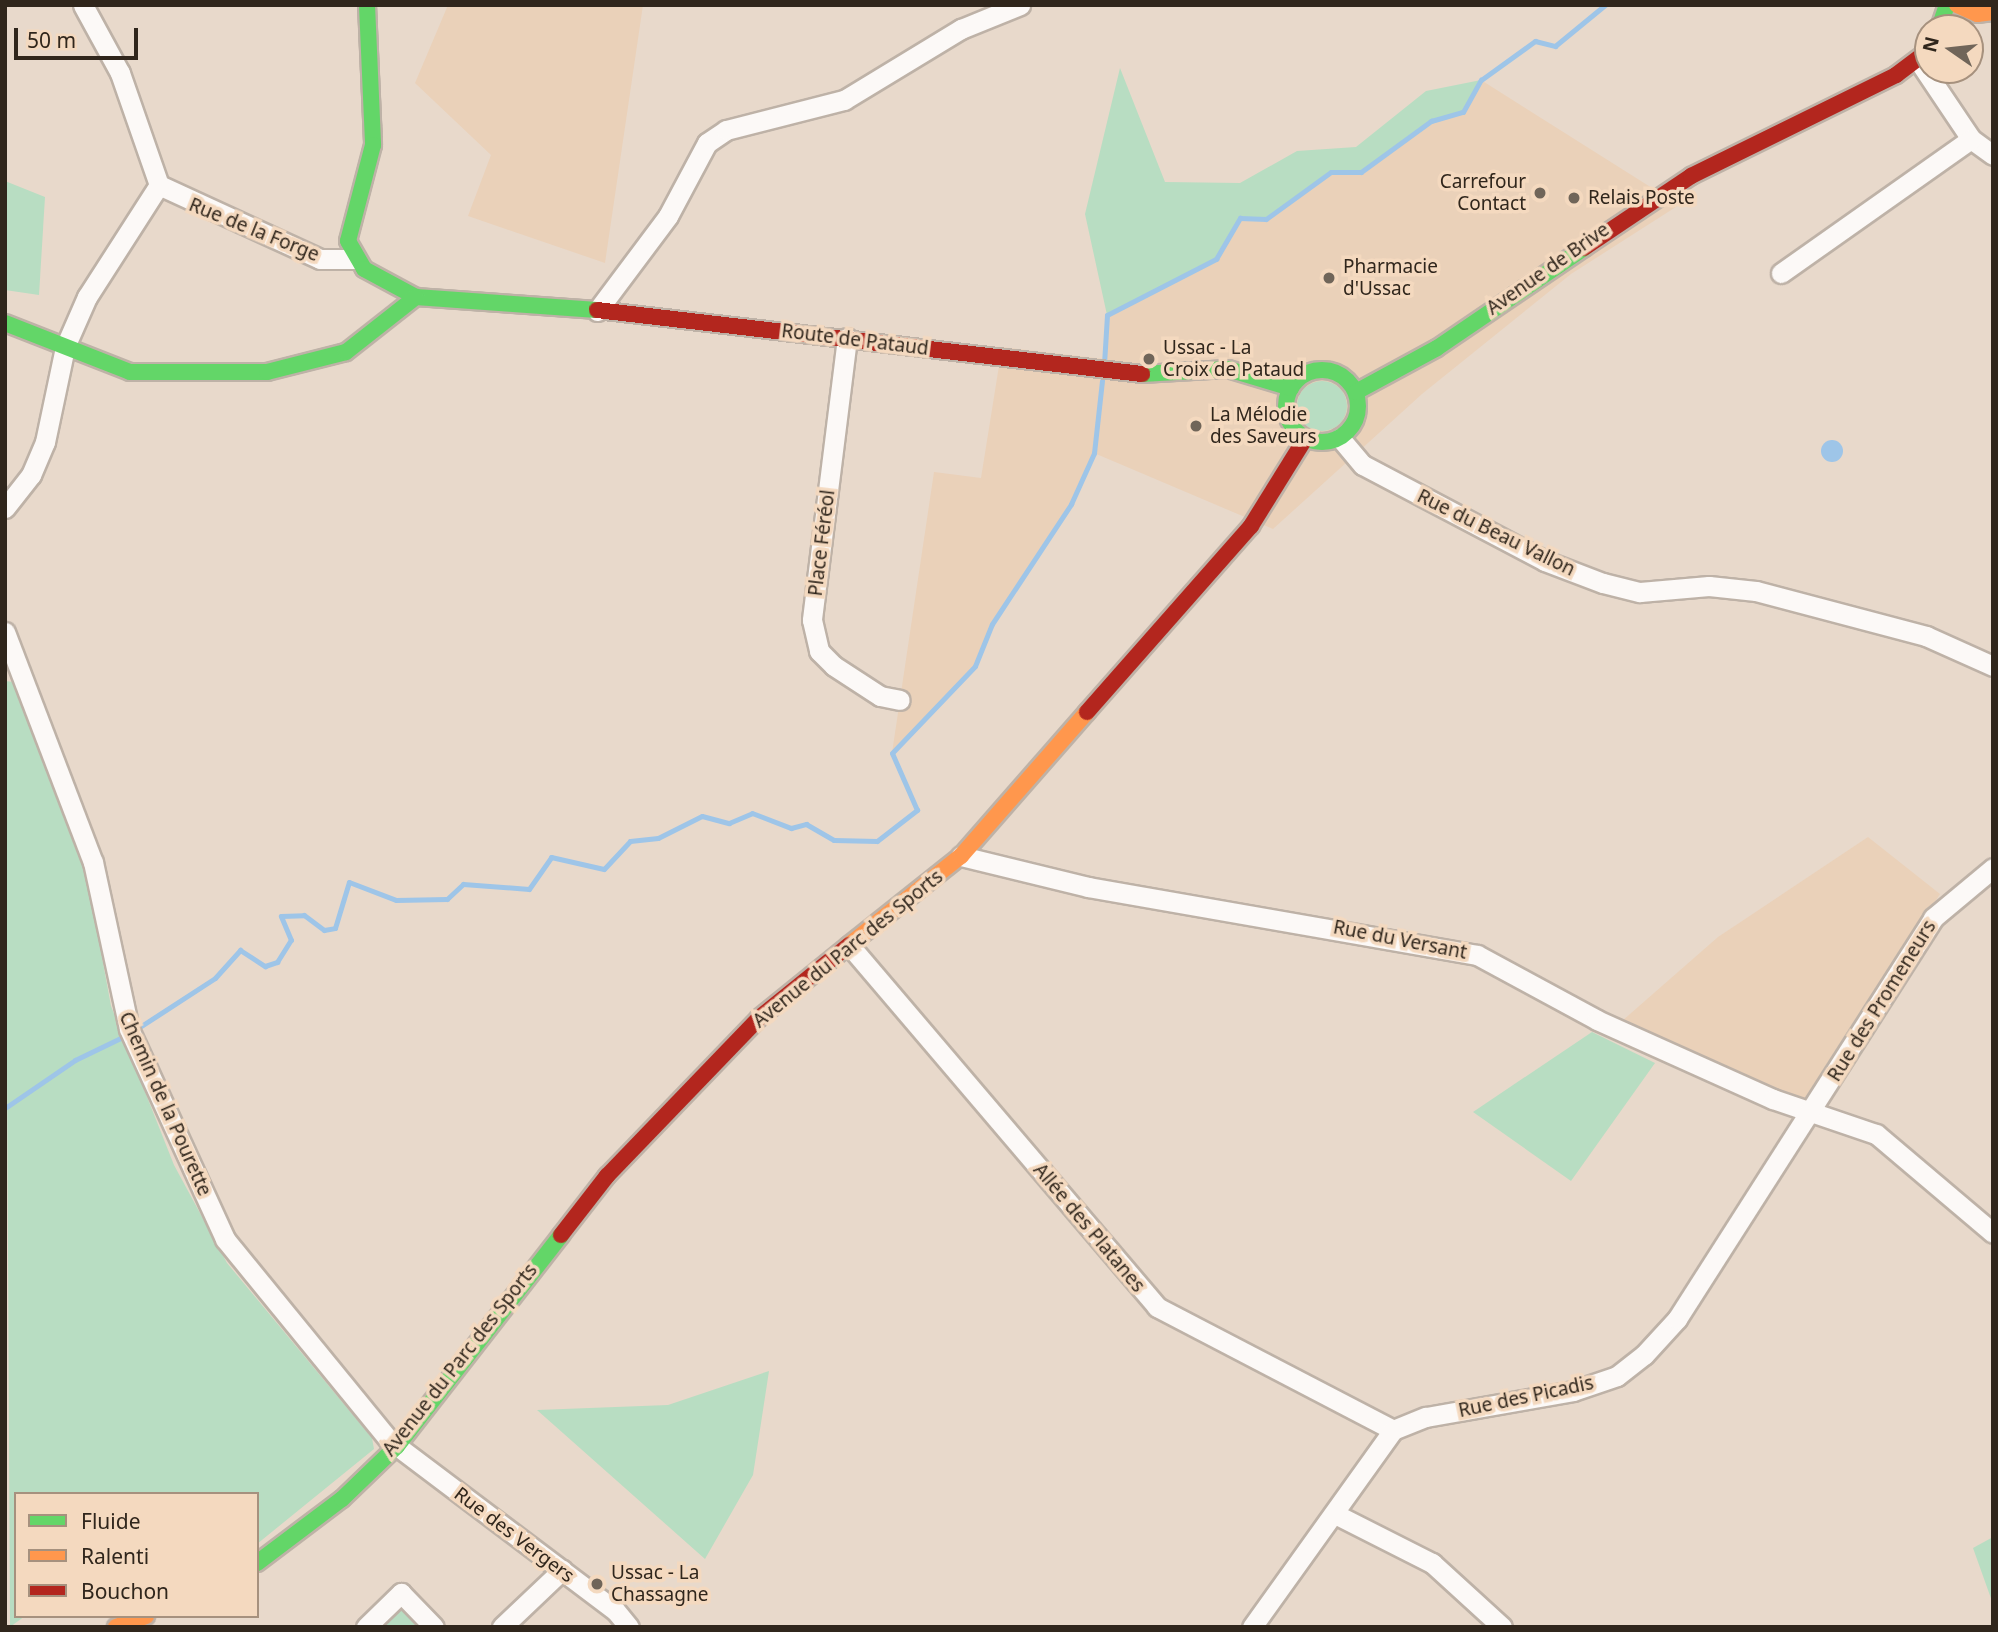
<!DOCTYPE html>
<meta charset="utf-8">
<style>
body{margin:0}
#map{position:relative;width:1998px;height:1632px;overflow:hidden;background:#e8d9cb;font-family:"Noto Sans",sans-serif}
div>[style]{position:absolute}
.built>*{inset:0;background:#ead1b9}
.green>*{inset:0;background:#b8ddc2}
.round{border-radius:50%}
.water>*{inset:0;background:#9ec5e8}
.stream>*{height:5px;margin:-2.5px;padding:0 2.5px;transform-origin:2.5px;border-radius:2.5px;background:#9ec5e8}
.roads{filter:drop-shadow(2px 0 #beb2a7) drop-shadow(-2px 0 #beb2a7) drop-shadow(0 2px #beb2a7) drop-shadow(0 -2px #beb2a7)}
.street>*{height:19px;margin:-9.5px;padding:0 9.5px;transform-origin:9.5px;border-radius:9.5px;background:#fcf9f7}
.fast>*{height:16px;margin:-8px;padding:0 8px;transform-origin:8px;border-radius:8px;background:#63d668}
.fast>.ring{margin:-8px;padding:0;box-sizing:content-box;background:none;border:16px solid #63d668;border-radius:50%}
.slow>*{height:16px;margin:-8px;padding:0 8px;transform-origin:8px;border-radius:8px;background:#ff974d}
.jam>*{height:16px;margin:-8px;padding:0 8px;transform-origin:8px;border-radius:8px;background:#b3261e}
.dots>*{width:19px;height:19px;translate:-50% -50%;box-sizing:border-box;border:4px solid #f4d9bf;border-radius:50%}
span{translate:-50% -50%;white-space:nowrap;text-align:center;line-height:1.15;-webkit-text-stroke:7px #f4d9bf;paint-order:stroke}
.poi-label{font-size:19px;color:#30261c}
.right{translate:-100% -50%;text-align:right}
.left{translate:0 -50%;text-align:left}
.street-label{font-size:19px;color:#30261c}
.frame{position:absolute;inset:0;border:7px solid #30261c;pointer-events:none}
.legend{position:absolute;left:14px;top:1492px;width:245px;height:126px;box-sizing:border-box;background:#f4d9bf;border:2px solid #a6917e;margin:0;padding:9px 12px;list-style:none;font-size:21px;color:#30261c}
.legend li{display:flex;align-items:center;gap:14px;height:35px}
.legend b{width:35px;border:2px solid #a6917e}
.north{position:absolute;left:1914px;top:14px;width:70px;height:70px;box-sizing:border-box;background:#f4d9bf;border:2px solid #a6917e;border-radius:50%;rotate:284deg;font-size:19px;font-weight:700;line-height:28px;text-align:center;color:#30261c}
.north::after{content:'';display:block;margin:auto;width:24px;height:32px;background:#706559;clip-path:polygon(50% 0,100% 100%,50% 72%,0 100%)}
.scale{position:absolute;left:14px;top:28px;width:124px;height:32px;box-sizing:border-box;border:4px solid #30261c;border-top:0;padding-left:9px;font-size:21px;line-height:24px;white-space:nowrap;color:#30261c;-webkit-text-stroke:5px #f4d9bf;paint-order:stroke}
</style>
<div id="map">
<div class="built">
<div style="clip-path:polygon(448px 5px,643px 5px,605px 263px,468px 216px,491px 155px,415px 83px)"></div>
<div style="clip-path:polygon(1481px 80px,1679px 205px,1571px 274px,1422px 394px,1273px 529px,1094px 453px,1071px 504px,992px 624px,975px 666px,892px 753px,934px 472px,981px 478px,1002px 347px,1104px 359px,1107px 315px,1216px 259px,1240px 218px,1266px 219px,1331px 172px,1361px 172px,1431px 121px,1463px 112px)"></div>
<div style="clip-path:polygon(1868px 837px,1940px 894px,1806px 1106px,1622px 1021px,1718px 937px)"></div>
</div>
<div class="green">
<div style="clip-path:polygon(1120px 68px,1165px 182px,1240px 183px,1297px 151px,1356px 147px,1426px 91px,1481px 80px,1463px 112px,1431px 121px,1361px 172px,1331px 173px,1266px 219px,1240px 218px,1216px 259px,1107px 315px,1085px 214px)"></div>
<div style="clip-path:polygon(5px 181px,45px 197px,39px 295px,5px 290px)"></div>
<div class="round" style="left:1297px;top:381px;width:50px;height:50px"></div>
<div style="clip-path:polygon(5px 681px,14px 682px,83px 854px,111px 1006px,174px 1165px,227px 1263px,372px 1438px,374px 1449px,257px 1544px,257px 1494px,16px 1494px,16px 1616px,25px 1616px,10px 1627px)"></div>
<div style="clip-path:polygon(1592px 1032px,1655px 1063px,1571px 1181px,1473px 1112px)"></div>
<div style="clip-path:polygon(769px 1371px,753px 1475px,705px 1559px,537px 1410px,668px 1405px)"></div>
<div style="clip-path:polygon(1993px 1537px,1993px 1604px,1973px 1548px)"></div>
<div style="clip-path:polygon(402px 1606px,425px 1627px,374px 1627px,394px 1608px)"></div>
</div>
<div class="water">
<div class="round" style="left:1821px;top:440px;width:22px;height:22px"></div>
</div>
<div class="stream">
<div style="left:1104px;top:364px;width:49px;rotate:-86.5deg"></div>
<div style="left:1107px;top:315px;width:123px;rotate:-27.2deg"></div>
<div style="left:1216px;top:259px;width:48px;rotate:-59.7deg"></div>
<div style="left:1240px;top:218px;width:26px;rotate:2deg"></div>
<div style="left:1266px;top:219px;width:80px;rotate:-35.9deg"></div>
<div style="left:1331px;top:172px;width:30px"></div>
<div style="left:1361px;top:172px;width:87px;rotate:-36.1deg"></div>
<div style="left:1431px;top:121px;width:33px;rotate:-16deg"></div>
<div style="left:1463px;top:112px;width:37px;rotate:-61deg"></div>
<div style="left:1481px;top:80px;width:67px;rotate:-35.8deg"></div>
<div style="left:1535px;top:41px;width:21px;rotate:14deg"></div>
<div style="left:1555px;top:46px;width:65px;rotate:-39.4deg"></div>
<div style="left:135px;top:1030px;width:95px;rotate:-33deg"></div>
<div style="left:215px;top:978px;width:38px;rotate:-48deg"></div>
<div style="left:240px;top:950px;width:30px;rotate:33deg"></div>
<div style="left:265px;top:966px;width:13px;rotate:-18deg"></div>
<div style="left:277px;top:962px;width:26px;rotate:-58deg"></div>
<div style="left:291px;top:940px;width:26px;rotate:-113deg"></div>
<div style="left:281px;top:916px;width:23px;rotate:-2deg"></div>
<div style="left:304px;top:915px;width:25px;rotate:37deg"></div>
<div style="left:324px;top:930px;width:11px;rotate:-10deg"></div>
<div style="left:335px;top:928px;width:48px;rotate:-73.1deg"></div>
<div style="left:349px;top:882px;width:50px;rotate:21deg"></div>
<div style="left:396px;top:900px;width:51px;rotate:-1.1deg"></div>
<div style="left:447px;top:899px;width:22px;rotate:-43deg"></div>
<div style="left:463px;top:884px;width:66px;rotate:4.3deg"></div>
<div style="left:529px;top:889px;width:39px;rotate:-55deg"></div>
<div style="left:551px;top:857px;width:54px;rotate:12.8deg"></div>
<div style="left:604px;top:869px;width:38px;rotate:-47deg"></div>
<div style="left:630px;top:841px;width:28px;rotate:-6deg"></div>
<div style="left:658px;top:838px;width:49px;rotate:-26.6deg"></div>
<div style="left:702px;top:816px;width:28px;rotate:15deg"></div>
<div style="left:729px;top:823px;width:25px;rotate:-23deg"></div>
<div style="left:752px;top:813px;width:42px;rotate:21deg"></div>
<div style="left:791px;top:828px;width:16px;rotate:-15deg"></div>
<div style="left:806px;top:824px;width:32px;rotate:30deg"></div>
<div style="left:834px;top:840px;width:43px;rotate:1.3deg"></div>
<div style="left:877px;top:841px;width:51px;rotate:-37.8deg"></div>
<div style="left:917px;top:810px;width:62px;rotate:-113.7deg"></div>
<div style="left:892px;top:753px;width:120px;rotate:-46.3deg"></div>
<div style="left:975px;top:666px;width:45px;rotate:-68deg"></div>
<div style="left:992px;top:624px;width:144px;rotate:-56.6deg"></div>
<div style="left:1071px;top:504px;width:56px;rotate:-65.7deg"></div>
<div style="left:1094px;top:453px;width:73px;rotate:-83.7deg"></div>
<div style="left:5px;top:1108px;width:85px;rotate:-34.4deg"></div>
<div style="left:75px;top:1060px;width:58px;rotate:-25.7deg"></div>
</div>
<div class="roads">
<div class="street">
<div style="left:1918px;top:60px;width:95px;rotate:56.1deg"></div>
<div style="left:1971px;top:139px;width:27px;rotate:36deg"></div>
<div style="left:159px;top:185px;width:177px;rotate:24.7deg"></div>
<div style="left:320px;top:259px;width:35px"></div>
<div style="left:1781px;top:273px;width:232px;rotate:-35.2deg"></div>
<div style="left:597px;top:311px;width:119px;rotate:-53.2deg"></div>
<div style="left:668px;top:216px;width:83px;rotate:-61.9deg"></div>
<div style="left:707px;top:143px;width:23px;rotate:-34deg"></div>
<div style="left:726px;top:130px;width:122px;rotate:-14.3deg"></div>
<div style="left:844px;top:100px;width:137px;rotate:-31.3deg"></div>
<div style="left:961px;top:29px;width:64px;rotate:-22.1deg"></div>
<div style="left:847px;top:338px;width:284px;rotate:97.1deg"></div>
<div style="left:812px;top:620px;width:32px;rotate:77deg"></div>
<div style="left:819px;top:651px;width:21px;rotate:45deg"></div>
<div style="left:834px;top:666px;width:55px;rotate:33.1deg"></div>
<div style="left:880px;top:696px;width:20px;rotate:11deg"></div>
<div style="left:1340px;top:438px;width:35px;rotate:50deg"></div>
<div style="left:1363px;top:465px;width:206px;rotate:27.8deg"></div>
<div style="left:1545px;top:561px;width:62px;rotate:20.8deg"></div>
<div style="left:1603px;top:583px;width:38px;rotate:14deg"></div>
<div style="left:1640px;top:592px;width:69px;rotate:-5deg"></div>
<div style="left:1709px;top:586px;width:47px;rotate:6.1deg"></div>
<div style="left:1756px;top:591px;width:176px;rotate:14.8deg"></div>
<div style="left:1926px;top:636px;width:73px;rotate:24.1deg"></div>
<div style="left:5px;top:508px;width:42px;rotate:-51.8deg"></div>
<div style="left:31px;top:475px;width:36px;rotate:-67deg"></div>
<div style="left:45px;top:442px;width:97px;rotate:-78.1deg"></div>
<div style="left:65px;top:347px;width:55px;rotate:-66.3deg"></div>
<div style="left:87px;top:297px;width:133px;rotate:-57.3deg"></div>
<div style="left:159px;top:185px;width:119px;rotate:-109.2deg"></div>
<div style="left:120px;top:73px;width:77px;rotate:-118.6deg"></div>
<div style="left:5px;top:632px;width:246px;rotate:69.1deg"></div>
<div style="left:93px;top:862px;width:171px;rotate:77.8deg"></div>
<div style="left:129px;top:1029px;width:231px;rotate:65.4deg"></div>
<div style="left:225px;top:1239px;width:259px;rotate:50.8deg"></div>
<div style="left:389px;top:1440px;width:283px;rotate:37deg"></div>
<div style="left:615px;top:1610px;width:22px;rotate:51deg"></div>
<div style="left:961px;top:856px;width:131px;rotate:13.7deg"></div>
<div style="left:1088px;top:887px;width:395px;rotate:9.9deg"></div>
<div style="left:1477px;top:955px;width:136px;rotate:28.4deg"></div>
<div style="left:1597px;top:1020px;width:193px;rotate:24.2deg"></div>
<div style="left:1773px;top:1099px;width:109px;rotate:18.8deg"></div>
<div style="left:1876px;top:1134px;width:153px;rotate:40.2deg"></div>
<div style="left:850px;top:946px;width:474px;rotate:49.6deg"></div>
<div style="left:1157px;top:1307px;width:266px;rotate:27.5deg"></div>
<div style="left:1335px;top:1514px;width:109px;rotate:26.8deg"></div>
<div style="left:1432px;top:1563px;width:95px;rotate:42.4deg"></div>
<div style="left:366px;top:1627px;width:49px;rotate:-44.2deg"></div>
<div style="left:401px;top:1593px;width:47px;rotate:45.9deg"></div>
<div style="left:502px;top:1627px;width:83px;rotate:-43.5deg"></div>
<div style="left:1252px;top:1627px;width:242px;rotate:-54.4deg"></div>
<div style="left:1393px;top:1430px;width:35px;rotate:-22deg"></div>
<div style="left:1426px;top:1417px;width:149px;rotate:-10deg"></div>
<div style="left:1573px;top:1391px;width:46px;rotate:-18.8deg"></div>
<div style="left:1617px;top:1376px;width:34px;rotate:-38deg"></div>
<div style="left:1644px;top:1355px;width:49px;rotate:-47.5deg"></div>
<div style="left:1677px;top:1319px;width:476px;rotate:-57.4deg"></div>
<div style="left:1933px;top:918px;width:78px;rotate:-39.8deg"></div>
</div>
<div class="fast">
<div style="left:367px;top:5px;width:140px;rotate:87.5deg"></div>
<div style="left:373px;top:145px;width:99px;rotate:104.6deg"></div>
<div style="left:348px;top:241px;width:32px;rotate:60deg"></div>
<div style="left:364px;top:269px;width:59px;rotate:28.3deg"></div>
<div style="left:416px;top:297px;width:181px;rotate:4.1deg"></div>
<div style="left:1939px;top:28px;width:24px;rotate:-71deg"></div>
<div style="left:5px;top:323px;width:134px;rotate:21.4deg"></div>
<div style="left:130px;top:372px;width:137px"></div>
<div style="left:267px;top:372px;width:81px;rotate:-14.2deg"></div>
<div style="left:346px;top:352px;width:89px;rotate:-38.2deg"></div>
<div class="ring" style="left:1286px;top:370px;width:56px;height:56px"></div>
<div style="left:1142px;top:374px;width:86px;rotate:-3.3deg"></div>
<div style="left:1228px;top:369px;width:66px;rotate:16.8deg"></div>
<div style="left:1356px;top:392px;width:92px;rotate:-28.5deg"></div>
<div style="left:1437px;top:348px;width:178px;rotate:-34.2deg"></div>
<div style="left:257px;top:1563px;width:106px;rotate:-37deg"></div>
<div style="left:342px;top:1499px;width:76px;rotate:-43.9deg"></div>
<div style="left:397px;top:1446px;width:267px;rotate:-52.1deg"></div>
</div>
<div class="slow">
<div style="left:1957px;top:5px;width:22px;rotate:24deg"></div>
<div style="left:1977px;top:14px;width:16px;rotate:-7deg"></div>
<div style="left:849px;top:945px;width:143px;rotate:-38.5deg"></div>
<div style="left:961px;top:856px;width:191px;rotate:-48.8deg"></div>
<div style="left:116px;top:1627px;width:32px;rotate:-20deg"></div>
</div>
<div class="jam">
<div style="left:1584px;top:248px;width:129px;rotate:-33.9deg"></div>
<div style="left:1691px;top:176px;width:229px;rotate:-26.2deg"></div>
<div style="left:1896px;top:75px;width:40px;rotate:-37deg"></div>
<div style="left:597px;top:310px;width:549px;rotate:6.7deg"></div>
<div style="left:1087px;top:712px;width:248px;rotate:-48.6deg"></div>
<div style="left:1251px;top:526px;width:102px;rotate:-58.2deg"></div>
<div style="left:561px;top:1235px;width:75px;rotate:-52.1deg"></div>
<div style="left:607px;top:1176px;width:219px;rotate:-46.1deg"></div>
<div style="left:759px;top:1018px;width:116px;rotate:-39deg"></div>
</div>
</div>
<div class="dots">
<div style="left:1540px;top:193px;background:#706559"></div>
<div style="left:1574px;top:198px;background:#706559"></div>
<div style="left:1329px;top:278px;background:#706559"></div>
<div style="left:1149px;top:359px;background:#706559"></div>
<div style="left:1196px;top:426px;background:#706559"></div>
<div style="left:597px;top:1584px;background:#706559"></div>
</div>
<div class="poi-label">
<span class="right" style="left:1526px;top:193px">Carrefour<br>Contact</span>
<span class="left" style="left:1588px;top:198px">Relais Poste</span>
<span class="left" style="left:1343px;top:278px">Pharmacie<br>d'Ussac</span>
<span class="left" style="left:1163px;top:359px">Ussac - La<br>Croix de Pataud</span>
<span class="left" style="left:1210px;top:426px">La Mélodie<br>des Saveurs</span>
<span class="left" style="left:611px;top:1584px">Ussac - La<br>Chassagne</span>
</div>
<div class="street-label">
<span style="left:254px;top:230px;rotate:22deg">Rue de la Forge</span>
<span style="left:1548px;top:269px;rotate:-35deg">Avenue de Brive</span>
<span style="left:855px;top:340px;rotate:7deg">Route de Pataud</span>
<span style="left:1496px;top:533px;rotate:26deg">Rue du Beau Vallon</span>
<span style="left:822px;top:543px;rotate:-83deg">Place Féréol</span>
<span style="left:1400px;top:940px;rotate:11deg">Rue du Versant</span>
<span style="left:848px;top:949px;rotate:-39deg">Avenue du Parc des Sports</span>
<span style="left:1882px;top:1001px;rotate:-58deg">Rue des Promeneurs</span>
<span style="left:165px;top:1104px;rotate:66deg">Chemin de la Pourette</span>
<span style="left:1089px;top:1228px;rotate:50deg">Allée des Platanes</span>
<span style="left:460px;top:1360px;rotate:-52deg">Avenue du Parc des Sports</span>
<span style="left:1526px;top:1397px;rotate:-12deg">Rue des Picadis</span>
<span style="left:514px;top:1535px;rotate:37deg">Rue des Vergers</span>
</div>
<div class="frame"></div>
<ul class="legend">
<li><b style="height:9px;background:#63d668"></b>Fluide</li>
<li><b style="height:9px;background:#ff974d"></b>Ralenti</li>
<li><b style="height:9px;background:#b3261e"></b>Bouchon</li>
</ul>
<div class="north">N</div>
<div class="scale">50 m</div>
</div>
